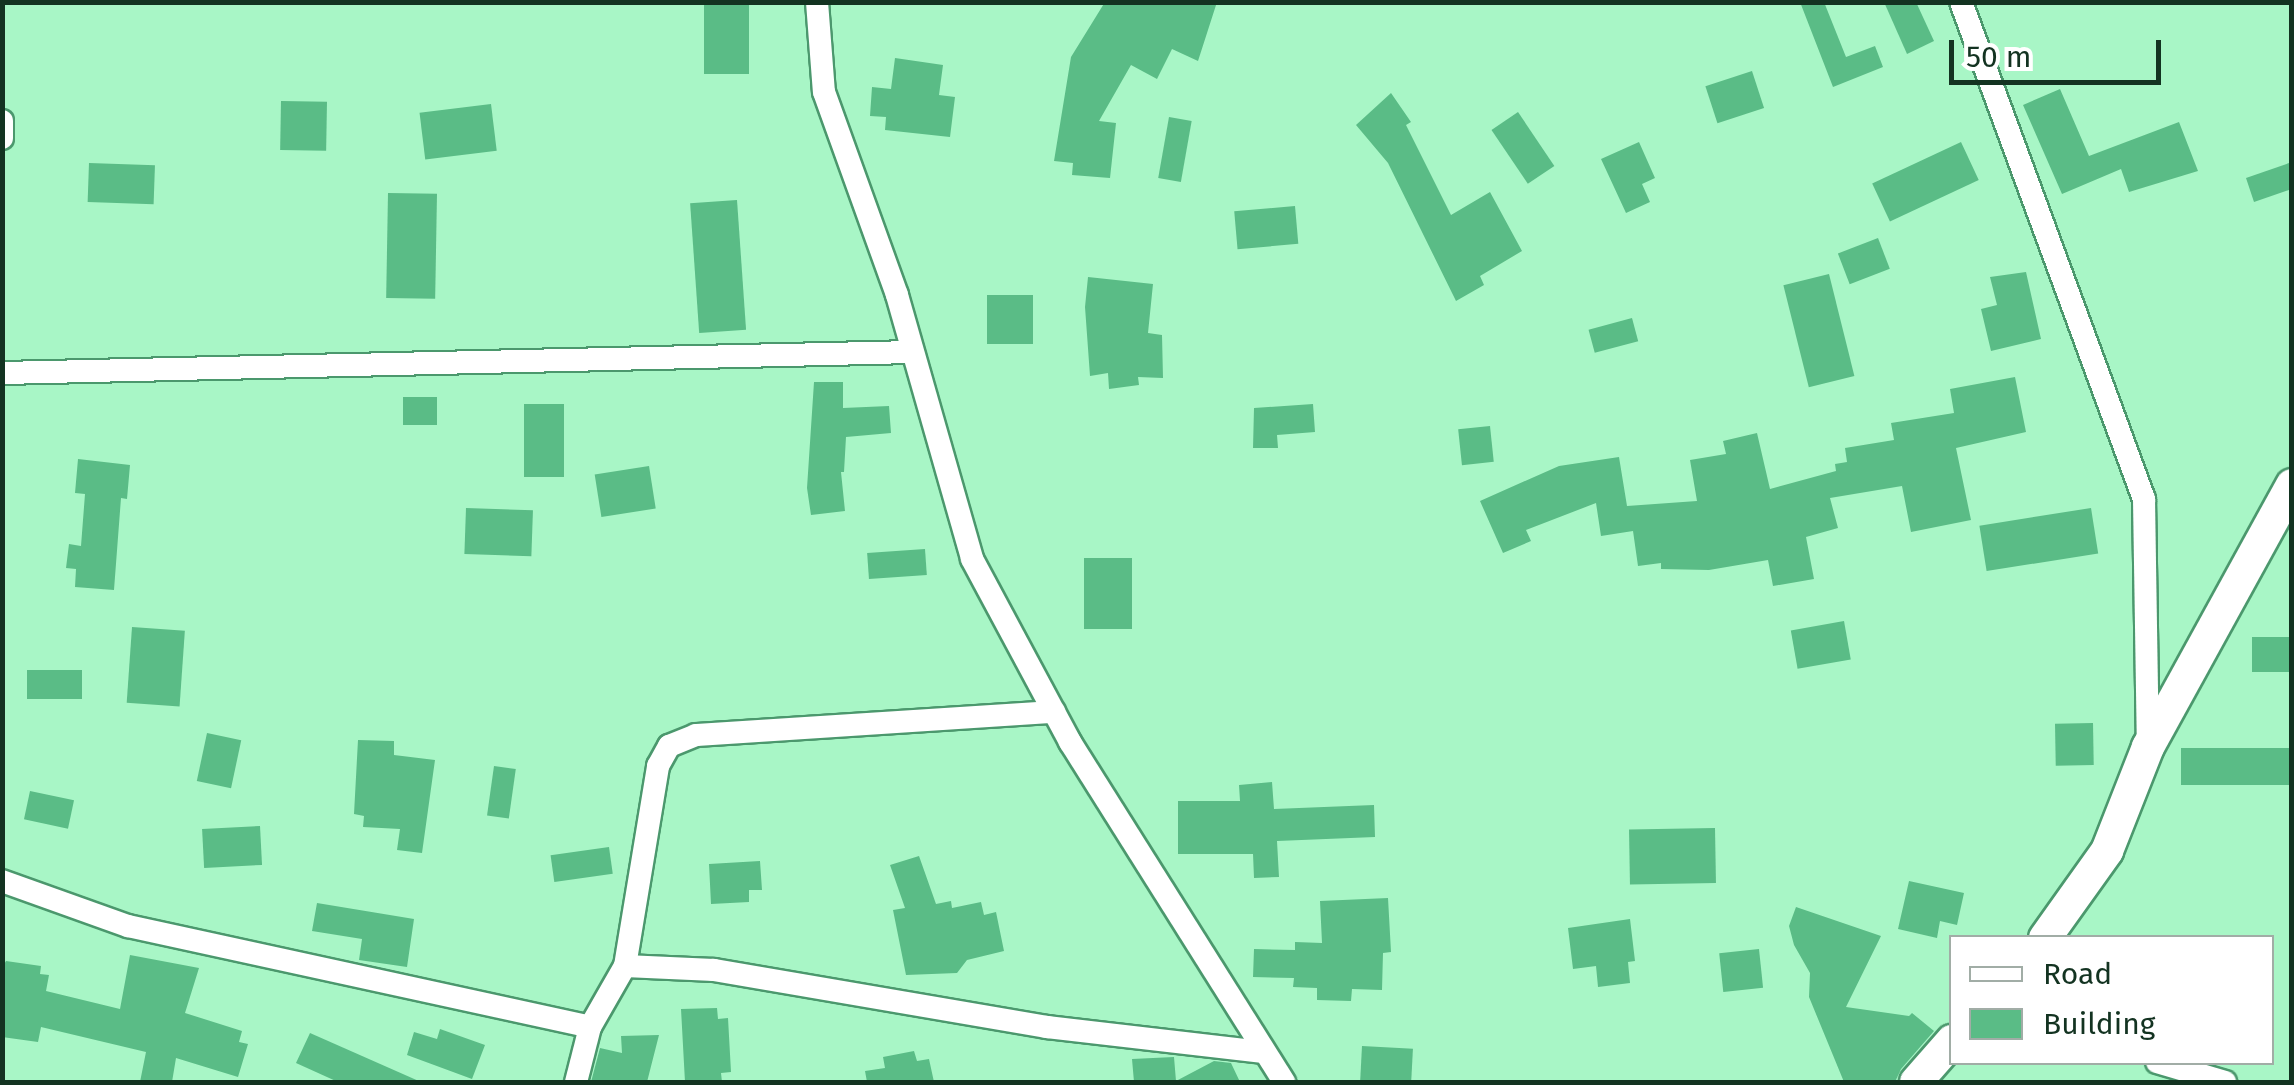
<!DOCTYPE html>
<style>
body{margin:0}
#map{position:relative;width:2294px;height:1085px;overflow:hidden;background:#a8f6c6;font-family:"Fira Sans",sans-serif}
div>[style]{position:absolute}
.building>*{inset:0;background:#5abc86;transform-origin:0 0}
.roads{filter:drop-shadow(2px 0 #4b986d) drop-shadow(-2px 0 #4b986d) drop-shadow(0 2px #4b986d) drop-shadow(0 -2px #4b986d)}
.street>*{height:22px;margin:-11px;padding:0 11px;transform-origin:11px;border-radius:11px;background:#fff}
.secondary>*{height:32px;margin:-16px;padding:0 16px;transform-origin:16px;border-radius:16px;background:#fff}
span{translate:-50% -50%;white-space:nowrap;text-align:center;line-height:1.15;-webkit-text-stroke:8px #fff;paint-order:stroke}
.frame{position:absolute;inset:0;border:5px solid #133321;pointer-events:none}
.legend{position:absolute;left:1949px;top:935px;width:325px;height:130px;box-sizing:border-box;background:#fff;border:2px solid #a1ada6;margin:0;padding:12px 18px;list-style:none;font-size:30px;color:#133321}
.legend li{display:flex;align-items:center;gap:20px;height:50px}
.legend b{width:50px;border:2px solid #a1ada6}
.scale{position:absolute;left:1949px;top:40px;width:212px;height:45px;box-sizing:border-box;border:5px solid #133321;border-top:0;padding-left:12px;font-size:30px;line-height:35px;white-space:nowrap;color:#133321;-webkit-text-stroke:8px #fff;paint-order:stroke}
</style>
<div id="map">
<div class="building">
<div style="left:704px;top:2px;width:45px;height:72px"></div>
<div style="clip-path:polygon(1105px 2px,1217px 2px,1198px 61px,1172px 49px,1157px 79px,1131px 65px,1099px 121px,1116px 123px,1110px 178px,1072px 175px,1073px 163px,1054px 161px,1071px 57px)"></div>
<div style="clip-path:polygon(1800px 2px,1824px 2px,1846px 57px,1875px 46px,1883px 67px,1833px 87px)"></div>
<div style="clip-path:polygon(1884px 2px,1916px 2px,1934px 41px,1907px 54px)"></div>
<div style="clip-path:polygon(895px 58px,943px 65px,939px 95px,955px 97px,950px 137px,885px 130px,886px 117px,870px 116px,872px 87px,891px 89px)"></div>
<div style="left:1752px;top:71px;width:39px;height:49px;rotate:72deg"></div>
<div style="clip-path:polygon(2060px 89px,2089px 156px,2179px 122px,2198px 171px,2129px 192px,2121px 169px,2062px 194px,2023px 105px)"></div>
<div style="clip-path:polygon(1391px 93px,1411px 122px,1406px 125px,1451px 215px,1490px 192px,1522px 251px,1480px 276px,1484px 285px,1456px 301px,1388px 163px,1356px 125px)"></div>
<div style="left:281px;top:101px;width:46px;height:49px;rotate:1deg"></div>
<div style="left:491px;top:104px;width:47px;height:72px;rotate:83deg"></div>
<div style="left:1518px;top:112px;width:65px;height:32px;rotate:56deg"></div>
<div style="left:1169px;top:117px;width:23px;height:62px;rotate:10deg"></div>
<div style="clip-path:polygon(1639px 142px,1655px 178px,1642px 184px,1650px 202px,1626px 213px,1601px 159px)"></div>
<div style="left:1961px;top:142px;width:42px;height:98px;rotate:65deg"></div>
<div style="clip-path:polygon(2292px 162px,2292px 189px,2254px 202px,2246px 178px)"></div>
<div style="left:89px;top:163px;width:66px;height:39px;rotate:2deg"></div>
<div style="left:388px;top:193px;width:49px;height:105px;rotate:1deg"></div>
<div style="left:737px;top:200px;width:130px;height:47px;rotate:86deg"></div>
<div style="left:1295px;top:206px;width:38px;height:61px;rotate:85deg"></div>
<div style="left:1878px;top:238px;width:33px;height:43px;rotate:69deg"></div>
<div style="clip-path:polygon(2026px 272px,2041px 339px,1991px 351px,1981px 309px,1997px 305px,1990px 277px)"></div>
<div style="left:1829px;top:274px;width:105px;height:47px;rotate:76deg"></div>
<div style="clip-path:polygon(1088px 277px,1153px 284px,1148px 333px,1162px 335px,1163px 378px,1138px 377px,1139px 385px,1109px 389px,1108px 373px,1090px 376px,1085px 307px)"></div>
<div style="left:987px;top:295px;width:46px;height:49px"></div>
<div style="left:1632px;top:318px;width:24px;height:45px;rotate:75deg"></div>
<div style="clip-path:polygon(2015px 377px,2026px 432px,1956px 448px,1971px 520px,1911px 532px,1902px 486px,1830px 498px,1838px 528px,1806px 537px,1814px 579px,1773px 586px,1768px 560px,1709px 570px,1661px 569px,1661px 563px,1638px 566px,1633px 531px,1601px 536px,1596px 503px,1526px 530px,1531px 541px,1503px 553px,1480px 501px,1559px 466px,1619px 457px,1627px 506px,1697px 501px,1690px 460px,1726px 454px,1723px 441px,1757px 433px,1770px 489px,1836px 471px,1835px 464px,1847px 462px,1845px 448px,1894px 440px,1891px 423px,1954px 413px,1950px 389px)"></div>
<div style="clip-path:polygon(814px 382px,843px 382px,843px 408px,889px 406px,891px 433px,846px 437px,844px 472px,841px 472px,845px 511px,811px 515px,807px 488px)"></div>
<div style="left:403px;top:397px;width:34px;height:28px"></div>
<div style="left:564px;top:404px;width:73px;height:40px;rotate:90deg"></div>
<div style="clip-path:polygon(1313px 404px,1315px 432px,1277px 435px,1278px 448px,1253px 448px,1254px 408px)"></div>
<div style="left:1490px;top:426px;width:36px;height:32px;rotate:84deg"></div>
<div style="clip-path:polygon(78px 459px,130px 465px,127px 499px,121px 498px,114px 590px,75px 587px,76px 569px,66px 568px,69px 544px,81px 546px,85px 494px,75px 493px)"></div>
<div style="left:649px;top:466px;width:43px;height:55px;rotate:81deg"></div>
<div style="left:466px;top:508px;width:67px;height:46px;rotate:2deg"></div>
<div style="left:2091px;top:508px;width:46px;height:113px;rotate:81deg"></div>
<div style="left:925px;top:549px;width:26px;height:58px;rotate:86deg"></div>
<div style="left:1084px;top:558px;width:48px;height:71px"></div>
<div style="left:1844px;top:621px;width:39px;height:54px;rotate:80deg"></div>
<div style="left:132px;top:627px;width:53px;height:76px;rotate:4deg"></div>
<div style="left:2252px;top:637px;width:40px;height:35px"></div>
<div style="left:27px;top:670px;width:55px;height:29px"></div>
<div style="left:2093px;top:723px;width:42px;height:38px;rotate:89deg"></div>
<div style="left:207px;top:733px;width:35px;height:49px;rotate:12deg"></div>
<div style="clip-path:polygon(358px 740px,394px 741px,394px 755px,435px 760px,422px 853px,397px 850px,400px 829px,363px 827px,364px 816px,354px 814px)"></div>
<div style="left:2292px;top:748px;width:37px;height:111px;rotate:90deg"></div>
<div style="left:494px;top:766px;width:22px;height:50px;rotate:8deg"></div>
<div style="clip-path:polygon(1272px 782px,1274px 809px,1374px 805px,1375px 837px,1277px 841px,1279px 877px,1254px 878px,1253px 854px,1178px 854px,1178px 801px,1240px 801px,1239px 785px)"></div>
<div style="left:30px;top:791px;width:45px;height:29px;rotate:12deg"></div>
<div style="left:260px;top:826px;width:39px;height:58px;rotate:87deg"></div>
<div style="left:1715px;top:828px;width:55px;height:86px;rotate:89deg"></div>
<div style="left:609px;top:847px;width:27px;height:59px;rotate:82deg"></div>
<div style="clip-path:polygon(919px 856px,936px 904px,951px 901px,952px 908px,981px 902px,984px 915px,996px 912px,1004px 951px,967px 960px,957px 973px,906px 975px,893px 910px,905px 908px,890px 865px)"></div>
<div style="clip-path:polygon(760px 861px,762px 890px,749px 890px,749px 902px,711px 904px,709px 864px)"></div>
<div style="clip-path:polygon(1909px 881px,1964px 893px,1957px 925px,1940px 921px,1937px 938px,1898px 929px)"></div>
<div style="clip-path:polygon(1388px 898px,1391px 952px,1383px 953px,1382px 990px,1352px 989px,1351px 1001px,1317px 1000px,1317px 988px,1293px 987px,1294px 978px,1253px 977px,1254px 949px,1295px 950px,1295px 942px,1322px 943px,1320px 901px)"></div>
<div style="clip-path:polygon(317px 903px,414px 919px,407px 967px,359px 960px,362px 939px,312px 931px)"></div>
<div style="clip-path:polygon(1796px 907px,1881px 936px,1846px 1007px,1909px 1016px,1912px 1013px,1934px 1031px,1901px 1069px,1895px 1082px,1844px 1082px,1809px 997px,1810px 973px,1794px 945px,1789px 926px)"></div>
<div style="clip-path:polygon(1630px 919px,1635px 961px,1628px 962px,1630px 983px,1598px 987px,1596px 966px,1573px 969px,1568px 928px)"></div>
<div style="left:1759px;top:949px;width:39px;height:40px;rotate:84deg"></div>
<div style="clip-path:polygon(130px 955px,199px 968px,185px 1013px,242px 1031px,239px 1042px,248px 1044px,238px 1077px,176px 1058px,172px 1082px,140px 1082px,146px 1052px,41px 1027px,38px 1042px,2px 1037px,2px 968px,6px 961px,41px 966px,40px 974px,49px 975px,46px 991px,120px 1009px)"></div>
<div style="clip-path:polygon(717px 1008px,718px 1019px,728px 1018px,731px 1072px,721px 1073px,722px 1082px,685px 1082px,681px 1009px)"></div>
<div style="clip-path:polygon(440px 1029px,485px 1045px,472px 1079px,407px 1055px,414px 1032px,437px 1039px)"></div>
<div style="clip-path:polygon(310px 1033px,421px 1082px,338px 1082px,296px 1063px)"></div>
<div style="clip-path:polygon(659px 1035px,647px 1082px,591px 1082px,600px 1048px,622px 1053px,621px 1036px)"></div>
<div style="left:1362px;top:1046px;width:51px;height:36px;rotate:3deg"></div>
<div style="clip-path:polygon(914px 1051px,917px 1061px,929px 1059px,934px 1082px,867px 1082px,865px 1071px,885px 1068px,883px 1057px)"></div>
<div style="clip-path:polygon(1174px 1057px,1176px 1081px,1214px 1061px,1231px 1063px,1240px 1082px,1134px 1082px,1132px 1059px)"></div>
</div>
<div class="roads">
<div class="street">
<div style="left:817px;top:2px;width:90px;rotate:85.6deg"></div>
<div style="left:824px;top:92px;width:216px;rotate:70.2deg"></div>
<div style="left:897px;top:295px;width:274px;rotate:74.1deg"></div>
<div style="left:972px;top:559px;width:208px;rotate:61.8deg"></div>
<div style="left:1070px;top:742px;width:402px;rotate:57.8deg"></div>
<div style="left:1961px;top:2px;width:530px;rotate:69.79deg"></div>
<div style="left:2144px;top:499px;width:242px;rotate:89.1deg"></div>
<div style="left:2px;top:121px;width:17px;rotate:90deg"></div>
<div style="left:2px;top:373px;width:910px;rotate:-1.32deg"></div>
<div style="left:2px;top:881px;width:134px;rotate:19.7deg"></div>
<div style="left:128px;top:926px;width:473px;rotate:12.3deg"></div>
<div style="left:590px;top:1027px;width:70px;rotate:-60.2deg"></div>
<div style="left:625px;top:966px;width:89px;rotate:2.6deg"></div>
<div style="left:714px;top:970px;width:338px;rotate:9.7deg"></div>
<div style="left:1047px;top:1027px;width:218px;rotate:6.6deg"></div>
<div style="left:625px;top:966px;width:203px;rotate:-80.6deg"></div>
<div style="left:658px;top:766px;width:23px;rotate:-61deg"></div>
<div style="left:669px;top:746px;width:29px;rotate:-22deg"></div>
<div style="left:696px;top:735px;width:359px;rotate:-3.7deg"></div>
<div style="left:2157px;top:1062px;width:71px;rotate:16.4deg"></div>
<div style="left:576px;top:1082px;width:57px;rotate:-75.7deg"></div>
</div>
<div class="secondary">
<div style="left:2045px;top:938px;width:107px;rotate:-54.5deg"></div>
<div style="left:2107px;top:851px;width:112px;rotate:-68.5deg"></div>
<div style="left:2148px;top:747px;width:299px;rotate:-61.2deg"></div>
<div style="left:1916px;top:1082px;width:55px;rotate:-48.7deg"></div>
</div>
</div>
<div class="frame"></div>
<ul class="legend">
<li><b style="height:12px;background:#fff"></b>Road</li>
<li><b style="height:28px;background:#5abc86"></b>Building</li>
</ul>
<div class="scale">50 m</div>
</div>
